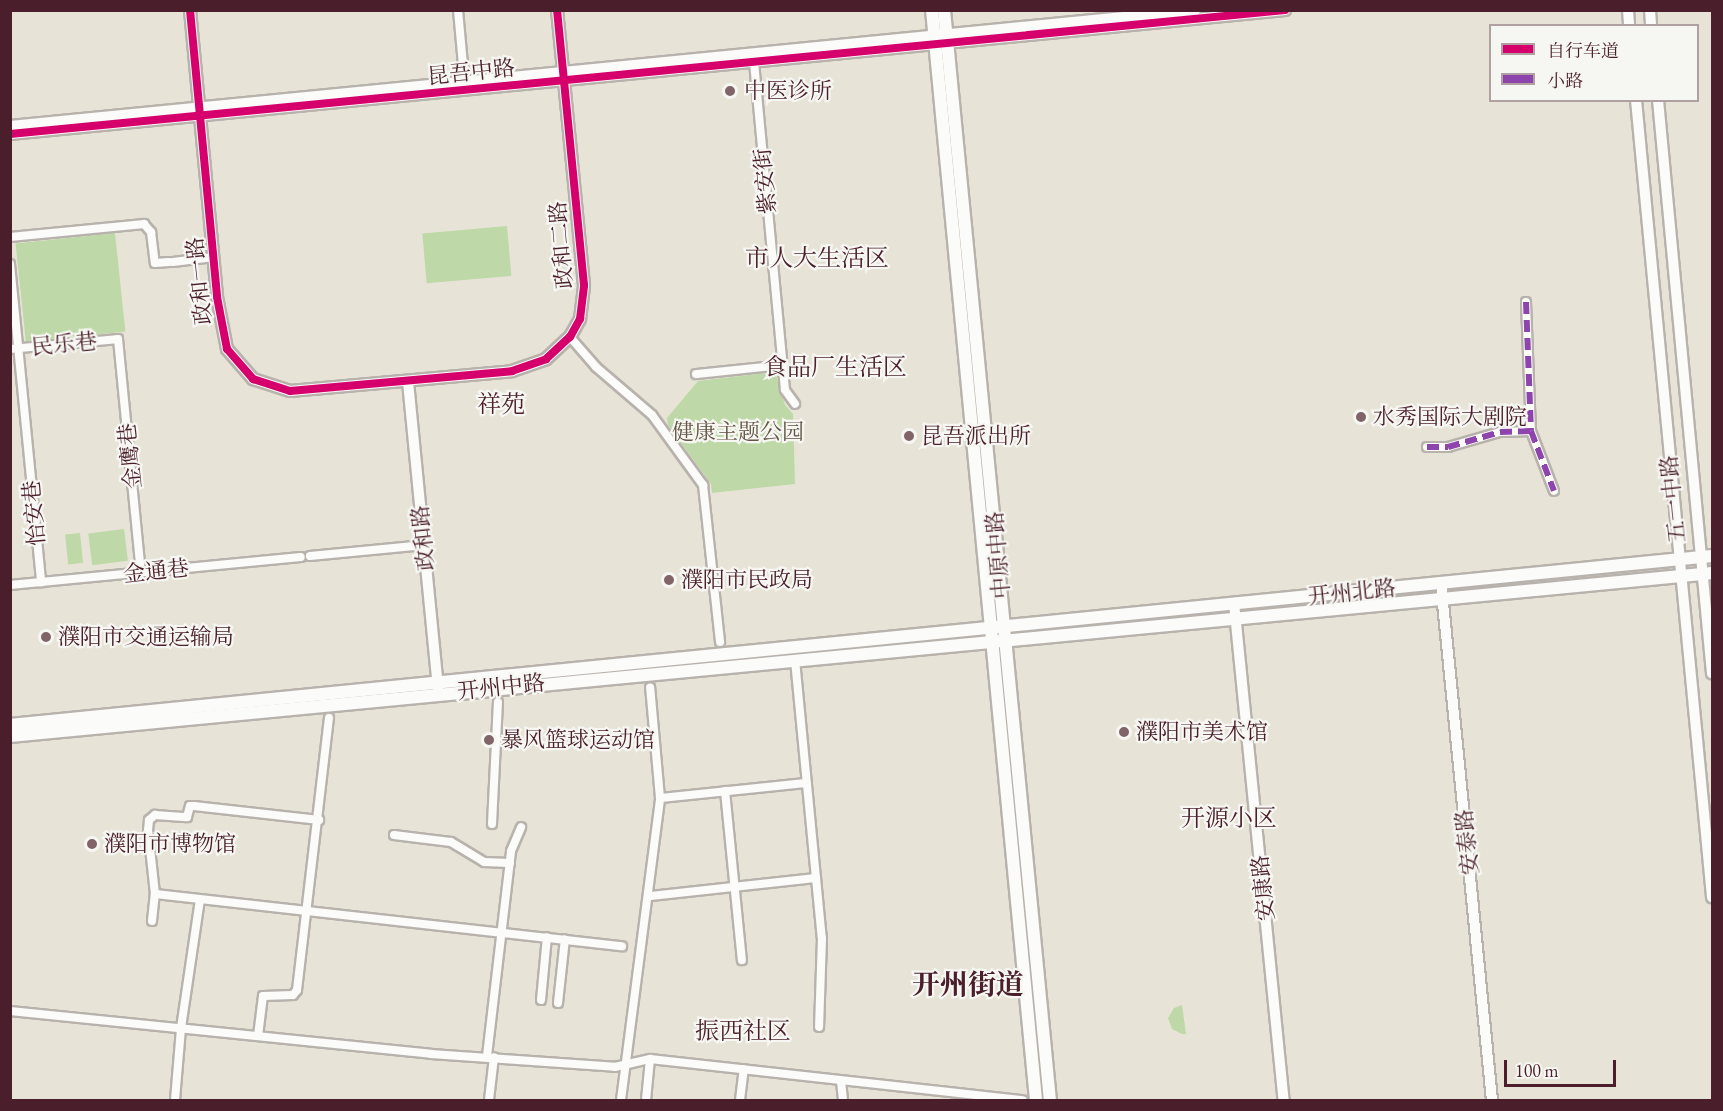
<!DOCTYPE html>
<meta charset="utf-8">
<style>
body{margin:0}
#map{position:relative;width:1723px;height:1111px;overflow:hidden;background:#e7e4d7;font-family:"EB Garamond","Noto Serif SC",serif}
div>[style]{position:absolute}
.green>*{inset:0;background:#bed8a7;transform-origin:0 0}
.roads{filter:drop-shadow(2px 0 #b8b2ac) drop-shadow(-2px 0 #b8b2ac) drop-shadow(0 2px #b8b2ac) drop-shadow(0 -2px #b8b2ac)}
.street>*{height:8px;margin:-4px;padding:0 4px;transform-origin:4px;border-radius:4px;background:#fbfbf9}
.secondary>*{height:10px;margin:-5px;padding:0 5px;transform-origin:5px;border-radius:5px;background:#fbfbf9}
.primary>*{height:12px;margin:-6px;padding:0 6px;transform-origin:6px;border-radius:6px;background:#fbfbf9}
.quiet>*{height:6px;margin-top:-3px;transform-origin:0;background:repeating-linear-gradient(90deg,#8e44ad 0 12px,transparent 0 18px)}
.cycleway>*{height:8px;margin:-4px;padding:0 4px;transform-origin:4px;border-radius:4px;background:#d6006c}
.dots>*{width:16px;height:16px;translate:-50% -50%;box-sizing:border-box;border:3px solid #f6f6f2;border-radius:50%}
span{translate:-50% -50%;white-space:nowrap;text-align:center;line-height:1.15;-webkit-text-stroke:4.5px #f6f6f2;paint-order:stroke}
.street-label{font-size:22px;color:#4a1f2b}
.poi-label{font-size:22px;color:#4a1f2b}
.left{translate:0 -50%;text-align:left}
.park-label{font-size:22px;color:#635444}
.neighbourhood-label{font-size:24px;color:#4a1f2b}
.district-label{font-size:28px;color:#4a1f2b;font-weight:700}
.frame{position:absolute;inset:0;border:12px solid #4a1f2b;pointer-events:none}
.legend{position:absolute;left:1489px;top:24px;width:210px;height:78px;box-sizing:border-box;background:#f6f6f2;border:2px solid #b1a0a2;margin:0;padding:8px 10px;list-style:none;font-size:18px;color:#4a1f2b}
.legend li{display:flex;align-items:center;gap:12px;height:30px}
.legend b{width:30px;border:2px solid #b1a0a2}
.scale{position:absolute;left:1504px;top:1060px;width:112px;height:27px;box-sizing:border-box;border:3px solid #4a1f2b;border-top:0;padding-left:8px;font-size:18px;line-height:21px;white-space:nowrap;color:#4a1f2b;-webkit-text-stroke:4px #f6f6f2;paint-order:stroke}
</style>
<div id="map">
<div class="green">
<div style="left:507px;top:226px;width:50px;height:85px;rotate:85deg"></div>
<div style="left:115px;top:233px;width:99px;height:100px;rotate:84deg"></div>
<div style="clip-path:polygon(775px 372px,785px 405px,793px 414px,795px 484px,712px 493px,711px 484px,668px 425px,667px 418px,698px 381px)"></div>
<div style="left:124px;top:529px;width:32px;height:36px;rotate:83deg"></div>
<div style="left:80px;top:533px;width:30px;height:15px;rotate:84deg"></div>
<div style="clip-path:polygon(1182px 1005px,1186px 1034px,1182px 1034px,1172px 1029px,1168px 1018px,1174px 1008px)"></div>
</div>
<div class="roads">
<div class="street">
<div style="left:458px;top:10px;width:77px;rotate:84.8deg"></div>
<div style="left:754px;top:62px;width:329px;rotate:84.6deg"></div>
<div style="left:785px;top:390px;width:17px;rotate:54deg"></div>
<div style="left:10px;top:237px;width:135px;rotate:-5.5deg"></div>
<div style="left:144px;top:224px;width:11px;rotate:49deg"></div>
<div style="left:151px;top:232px;width:31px;rotate:83deg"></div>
<div style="left:155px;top:263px;width:14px;rotate:-4deg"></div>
<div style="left:173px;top:262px;width:41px;rotate:-7deg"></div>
<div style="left:10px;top:264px;width:320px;rotate:84.4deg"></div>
<div style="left:1526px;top:302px;width:129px;rotate:87.8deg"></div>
<div style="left:1531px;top:431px;width:64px;rotate:69deg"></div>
<div style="left:570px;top:337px;width:40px;rotate:49deg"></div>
<div style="left:596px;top:367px;width:74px;rotate:40.6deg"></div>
<div style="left:652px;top:415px;width:87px;rotate:53.9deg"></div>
<div style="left:703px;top:485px;width:158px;rotate:83.8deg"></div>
<div style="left:10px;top:349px;width:108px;rotate:-5.3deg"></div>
<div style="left:118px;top:339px;width:234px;rotate:84.4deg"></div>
<div style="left:696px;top:374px;width:87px;rotate:-5.9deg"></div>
<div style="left:1427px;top:447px;width:21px"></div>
<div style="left:1448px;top:447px;width:54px;rotate:-16.1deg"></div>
<div style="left:1500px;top:432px;width:31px;rotate:-2deg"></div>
<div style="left:310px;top:556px;width:115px;rotate:-5.5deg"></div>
<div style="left:10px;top:585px;width:292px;rotate:-5.5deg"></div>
<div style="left:795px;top:660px;width:279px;rotate:84.5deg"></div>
<div style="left:822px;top:938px;width:89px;rotate:91.9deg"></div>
<div style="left:725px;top:791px;width:170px;rotate:84.3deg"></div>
<div style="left:660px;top:798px;width:147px;rotate:-5.9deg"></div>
<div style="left:492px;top:824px;width:122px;rotate:-87.2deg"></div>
<div style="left:394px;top:835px;width:57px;rotate:7deg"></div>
<div style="left:451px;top:842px;width:39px;rotate:31deg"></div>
<div style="left:484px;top:862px;width:26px;rotate:2deg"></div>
<div style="left:155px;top:894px;width:64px;rotate:-96.2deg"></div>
<div style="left:148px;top:830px;width:10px;rotate:-84deg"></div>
<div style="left:149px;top:820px;width:8px;rotate:-40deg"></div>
<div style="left:155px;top:815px;width:32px;rotate:4deg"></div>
<div style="left:187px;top:817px;width:11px;rotate:-75deg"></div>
<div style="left:190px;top:806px;width:4px"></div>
<div style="left:194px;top:806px;width:126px;rotate:6.4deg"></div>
<div style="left:650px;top:896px;width:167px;rotate:-6.2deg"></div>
<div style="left:152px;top:921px;width:27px;rotate:-84deg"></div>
<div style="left:155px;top:894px;width:470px;rotate:6.4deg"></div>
<div style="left:541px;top:1000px;width:63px;rotate:-84.6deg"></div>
<div style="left:558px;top:1003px;width:64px;rotate:-83.8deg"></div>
<div style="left:10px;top:1011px;width:423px;rotate:5.8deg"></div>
<div style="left:431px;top:1054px;width:184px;rotate:4deg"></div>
<div style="left:615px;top:1067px;width:36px;rotate:-13deg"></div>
<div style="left:650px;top:1059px;width:375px;rotate:6.3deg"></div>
<div style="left:258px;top:1036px;width:40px;rotate:-82.9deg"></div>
<div style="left:263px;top:996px;width:30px;rotate:-2deg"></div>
<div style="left:293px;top:995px;width:6px;rotate:-51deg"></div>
<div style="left:297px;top:990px;width:274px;rotate:-83.3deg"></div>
<div style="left:487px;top:1056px;width:206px;rotate:-83.3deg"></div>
<div style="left:511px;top:851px;width:26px;rotate:-67deg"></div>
<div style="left:841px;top:1081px;width:19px;rotate:84deg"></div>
<div style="left:175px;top:1100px;width:72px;rotate:-85.2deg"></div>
<div style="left:181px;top:1028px;width:129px;rotate:-81.6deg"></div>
<div style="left:489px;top:1100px;width:43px;rotate:-83.4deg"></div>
<div style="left:621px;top:1100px;width:305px;rotate:-82.6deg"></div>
<div style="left:660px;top:798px;width:111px;rotate:-95.1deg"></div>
<div style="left:646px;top:1100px;width:41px;rotate:-84.4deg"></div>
<div style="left:740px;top:1100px;width:31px;rotate:-83deg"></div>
</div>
<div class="secondary">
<div style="left:190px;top:10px;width:288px;rotate:84.6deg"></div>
<div style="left:217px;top:297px;width:53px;rotate:79.1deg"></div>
<div style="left:227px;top:349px;width:40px;rotate:49deg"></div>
<div style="left:253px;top:379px;width:39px;rotate:18deg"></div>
<div style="left:290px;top:391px;width:223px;rotate:-5.1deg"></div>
<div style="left:512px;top:371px;width:36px;rotate:-19deg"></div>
<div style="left:546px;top:359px;width:33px;rotate:-43deg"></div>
<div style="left:570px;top:337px;width:21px;rotate:-61deg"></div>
<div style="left:580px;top:319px;width:34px;rotate:-83deg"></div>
<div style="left:584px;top:285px;width:276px;rotate:-95.6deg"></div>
<div style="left:1628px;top:10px;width:16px;rotate:86deg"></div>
<div style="left:1650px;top:10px;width:16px;rotate:86deg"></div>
<div style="left:1636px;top:100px;width:801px;rotate:84.55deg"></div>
<div style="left:1658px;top:100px;width:576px;rotate:84.62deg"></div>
<div style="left:10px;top:126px;width:1191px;rotate:-5.59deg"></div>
<div style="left:10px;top:134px;width:1281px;rotate:-5.55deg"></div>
<div style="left:408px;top:382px;width:308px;rotate:84.4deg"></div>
<div style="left:1441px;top:583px;width:520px;rotate:84.37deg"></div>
<div style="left:1234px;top:603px;width:500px;rotate:84.3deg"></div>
</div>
<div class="primary">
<div style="left:932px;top:10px;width:1095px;rotate:84.55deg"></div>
<div style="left:944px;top:10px;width:1095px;rotate:84.45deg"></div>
<div style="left:10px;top:725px;width:1710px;rotate:-5.67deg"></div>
<div style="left:10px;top:736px;width:1710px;rotate:-5.47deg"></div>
</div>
</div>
<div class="quiet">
<div style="left:1526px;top:302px;width:129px;rotate:87.8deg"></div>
<div style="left:1531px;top:431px;width:64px;rotate:69deg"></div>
<div style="left:1427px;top:447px;width:21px"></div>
<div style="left:1448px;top:447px;width:54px;rotate:-16.1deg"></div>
<div style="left:1500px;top:432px;width:31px;rotate:-2deg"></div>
</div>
<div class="cycleway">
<div style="left:190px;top:10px;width:288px;rotate:84.6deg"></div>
<div style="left:217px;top:297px;width:53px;rotate:79.1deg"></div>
<div style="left:227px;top:349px;width:40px;rotate:49deg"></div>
<div style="left:253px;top:379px;width:39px;rotate:18deg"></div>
<div style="left:290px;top:391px;width:223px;rotate:-5.1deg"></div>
<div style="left:512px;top:371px;width:36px;rotate:-19deg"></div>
<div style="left:546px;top:359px;width:33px;rotate:-43deg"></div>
<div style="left:570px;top:337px;width:21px;rotate:-61deg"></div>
<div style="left:580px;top:319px;width:34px;rotate:-83deg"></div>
<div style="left:584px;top:285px;width:276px;rotate:-95.6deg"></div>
<div style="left:10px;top:134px;width:1281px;rotate:-5.55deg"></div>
</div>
<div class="dots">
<div style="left:730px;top:91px;background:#816467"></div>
<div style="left:1361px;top:417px;background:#816467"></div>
<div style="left:909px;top:436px;background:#816467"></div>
<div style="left:669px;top:580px;background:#816467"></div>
<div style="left:46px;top:637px;background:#816467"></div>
<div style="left:1124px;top:732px;background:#816467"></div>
<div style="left:489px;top:740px;background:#816467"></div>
<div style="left:92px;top:844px;background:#816467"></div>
</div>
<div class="street-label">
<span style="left:471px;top:72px;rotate:-6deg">昆吾中路</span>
<span style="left:765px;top:181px;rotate:-95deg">紫安街</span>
<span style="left:561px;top:245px;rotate:-95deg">政和二路</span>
<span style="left:199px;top:281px;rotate:-96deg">政和一路</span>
<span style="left:64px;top:344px;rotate:-6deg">民乐巷</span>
<span style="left:130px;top:456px;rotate:-96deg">金鹰巷</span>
<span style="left:1673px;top:499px;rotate:-96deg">五一中路</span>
<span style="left:34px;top:513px;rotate:-95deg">怡安巷</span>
<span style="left:423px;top:538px;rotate:-96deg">政和路</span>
<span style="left:998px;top:555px;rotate:-95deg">中原中路</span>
<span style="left:156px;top:571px;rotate:-6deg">金通巷</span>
<span style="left:1352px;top:592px;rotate:-6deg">开州北路</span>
<span style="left:501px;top:687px;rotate:-6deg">开州中路</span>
<span style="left:1467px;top:842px;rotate:-96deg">安泰路</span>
<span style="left:1263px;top:888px;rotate:-96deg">安康路</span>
</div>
<div class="poi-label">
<span class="left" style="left:744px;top:91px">中医诊所</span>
<span class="left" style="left:1373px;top:417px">水秀国际大剧院</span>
<span class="left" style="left:921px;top:436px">昆吾派出所</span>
<span class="left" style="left:681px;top:580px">濮阳市民政局</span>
<span class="left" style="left:58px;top:637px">濮阳市交通运输局</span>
<span class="left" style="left:1136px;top:732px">濮阳市美术馆</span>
<span class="left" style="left:501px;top:740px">暴风篮球运动馆</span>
<span class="left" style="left:104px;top:844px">濮阳市博物馆</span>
</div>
<div class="park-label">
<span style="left:738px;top:432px">健康主题公园</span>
</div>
<div class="neighbourhood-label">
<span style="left:817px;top:258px">市人大生活区</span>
<span style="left:835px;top:367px">食品厂生活区</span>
<span style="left:501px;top:404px">祥苑</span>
<span style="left:1229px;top:818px">开源小区</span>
<span style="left:743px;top:1031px">振西社区</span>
</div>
<div class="district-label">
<span style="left:968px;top:984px">开州街道</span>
</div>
<div class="frame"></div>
<ul class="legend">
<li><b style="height:8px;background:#d6006c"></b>自行车道</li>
<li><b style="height:8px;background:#8e44ad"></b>小路</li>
</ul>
<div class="scale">100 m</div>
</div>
